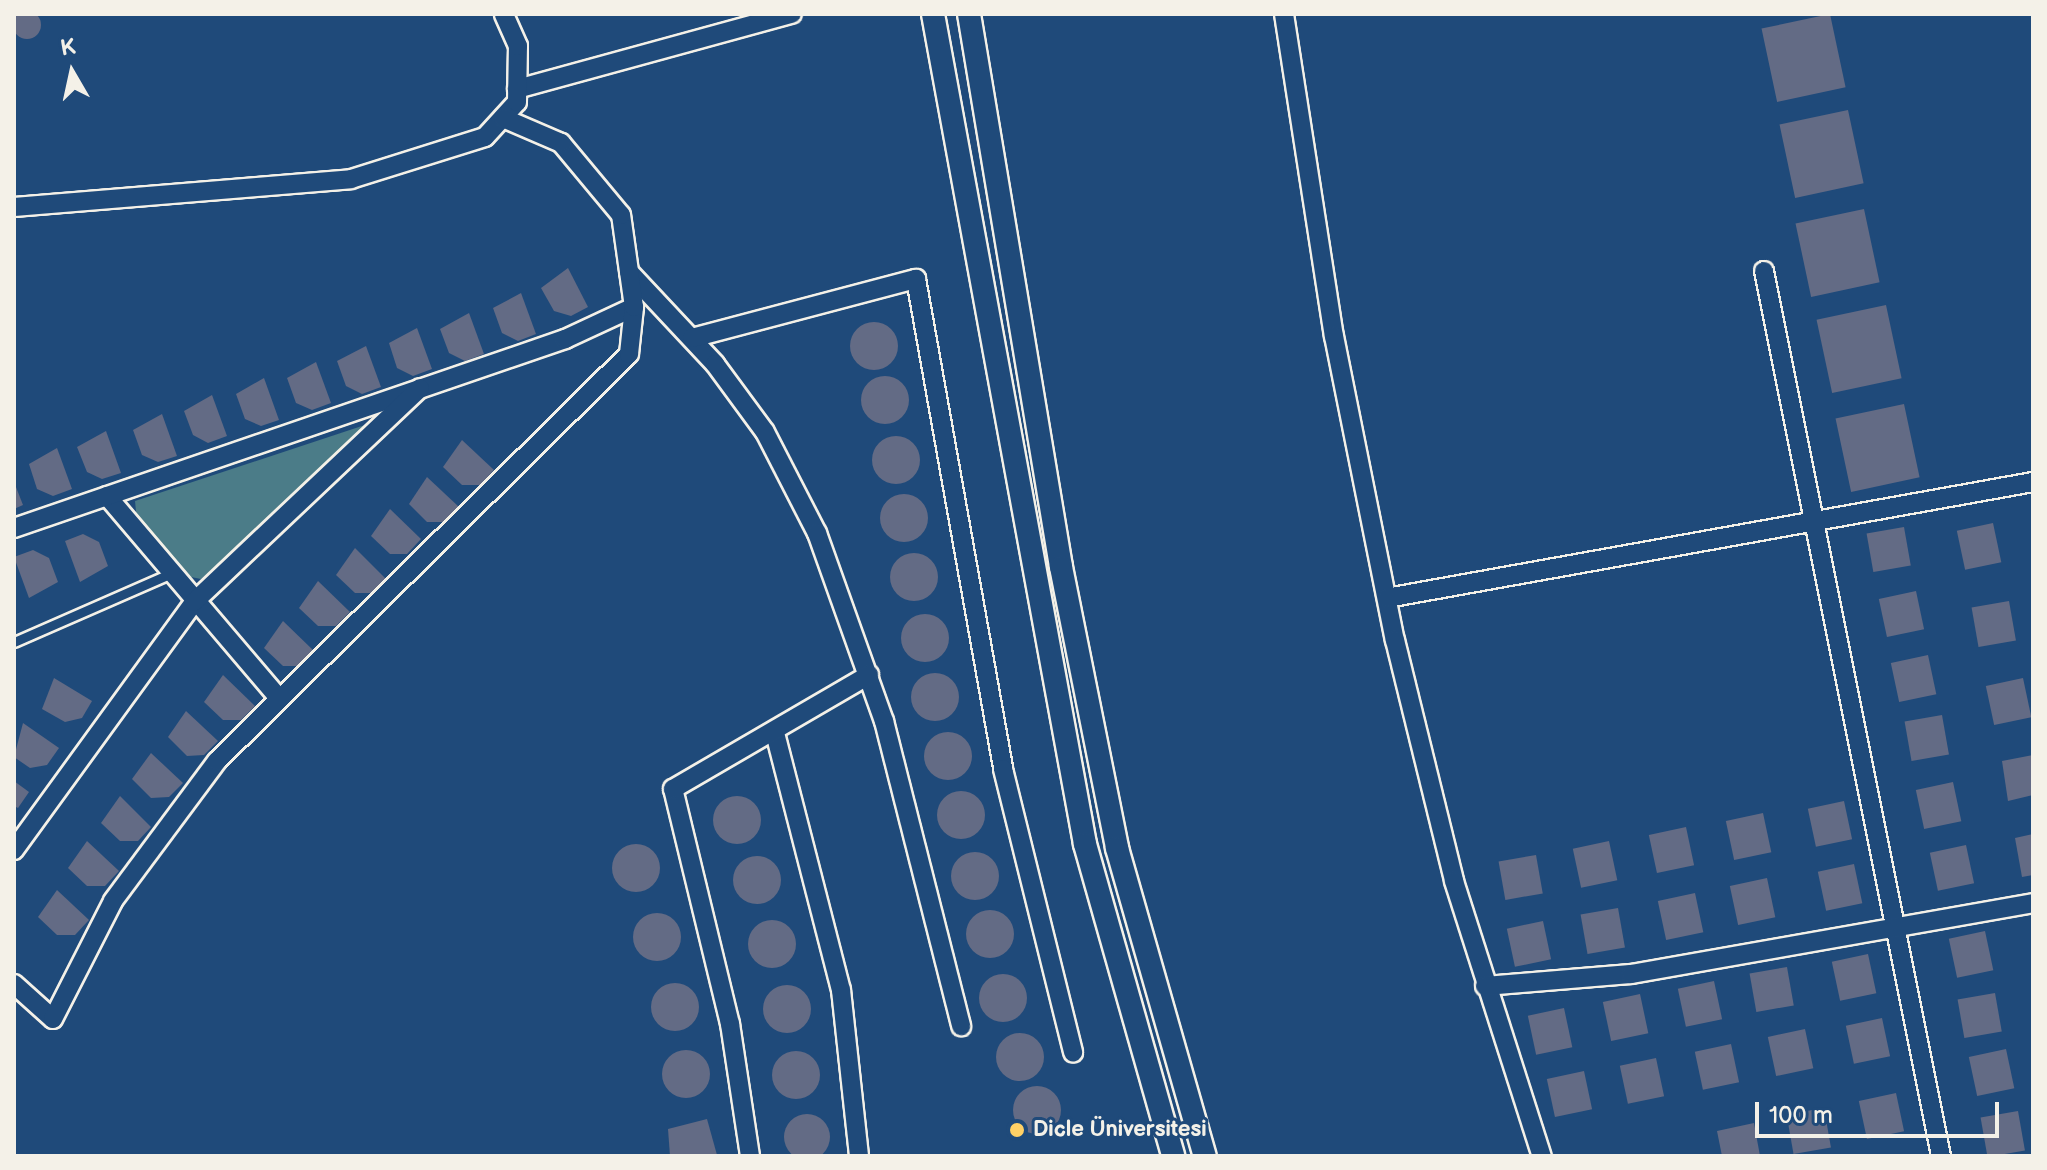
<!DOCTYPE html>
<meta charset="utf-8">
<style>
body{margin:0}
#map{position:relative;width:2047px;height:1170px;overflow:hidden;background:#1f4a7a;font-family:"Balsamiq Sans",sans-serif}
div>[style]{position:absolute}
.green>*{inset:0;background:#4b7c88}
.building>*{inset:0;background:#636b85;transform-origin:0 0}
.round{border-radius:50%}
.roads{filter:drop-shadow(2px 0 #f4f1e8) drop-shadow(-2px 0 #f4f1e8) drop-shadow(0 2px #f4f1e8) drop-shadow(0 -2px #f4f1e8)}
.service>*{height:9px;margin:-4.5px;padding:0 4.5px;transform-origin:4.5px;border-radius:4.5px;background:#1f4a7a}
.minor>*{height:18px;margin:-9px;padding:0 9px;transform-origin:9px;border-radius:9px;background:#1f4a7a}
.tertiary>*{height:22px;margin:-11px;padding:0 11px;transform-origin:11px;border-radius:11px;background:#1f4a7a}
.dots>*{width:22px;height:22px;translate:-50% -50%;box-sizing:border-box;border:4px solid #1f4a7a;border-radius:50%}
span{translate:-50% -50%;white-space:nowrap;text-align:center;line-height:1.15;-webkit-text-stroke:6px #1f4a7a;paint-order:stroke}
.poi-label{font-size:22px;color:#f4f1e8;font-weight:700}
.left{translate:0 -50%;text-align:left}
.frame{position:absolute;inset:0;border:16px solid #f4f1e8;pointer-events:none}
.north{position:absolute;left:32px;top:32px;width:80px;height:80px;-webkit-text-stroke:6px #1f4a7a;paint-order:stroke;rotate:351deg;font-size:22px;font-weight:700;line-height:32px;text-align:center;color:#f4f1e8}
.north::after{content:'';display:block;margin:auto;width:28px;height:36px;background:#f4f1e8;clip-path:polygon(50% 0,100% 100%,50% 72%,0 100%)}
.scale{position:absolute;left:1755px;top:1102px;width:244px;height:36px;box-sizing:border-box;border:4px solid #f4f1e8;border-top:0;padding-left:10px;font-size:24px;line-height:28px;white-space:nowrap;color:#f4f1e8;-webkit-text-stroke:6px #1f4a7a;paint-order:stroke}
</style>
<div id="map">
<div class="green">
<div style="clip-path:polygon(383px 419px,201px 579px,186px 576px,137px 521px,135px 501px)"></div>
</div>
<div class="building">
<div class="round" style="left:13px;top:11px;width:28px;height:28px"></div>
<div style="left:1830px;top:14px;width:75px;height:70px;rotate:78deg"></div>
<div style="left:1848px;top:110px;width:75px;height:70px;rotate:78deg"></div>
<div style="left:1864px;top:209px;width:75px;height:70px;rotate:78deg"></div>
<div style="clip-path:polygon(568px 268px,588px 307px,571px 316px,554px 311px,541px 288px)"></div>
<div style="clip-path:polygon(521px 293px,536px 334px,518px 341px,502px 333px,493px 308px)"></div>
<div style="left:1886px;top:305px;width:75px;height:71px;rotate:78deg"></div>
<div style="clip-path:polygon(469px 313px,484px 354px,465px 361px,449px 353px,440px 329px)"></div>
<div class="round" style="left:850px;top:322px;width:48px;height:48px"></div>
<div style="clip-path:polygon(417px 328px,432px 369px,413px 376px,397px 368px,389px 343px)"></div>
<div style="clip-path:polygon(366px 346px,381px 387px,362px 394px,346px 386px,337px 361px)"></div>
<div style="clip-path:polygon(316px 362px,331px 403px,312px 410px,296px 403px,287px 378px)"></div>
<div class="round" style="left:861px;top:376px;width:48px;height:48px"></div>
<div style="clip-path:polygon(264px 378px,279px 420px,261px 426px,245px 419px,236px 394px)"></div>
<div style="clip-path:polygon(212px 395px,227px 436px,208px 443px,193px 435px,184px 411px)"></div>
<div style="left:1904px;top:404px;width:75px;height:70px;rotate:78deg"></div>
<div style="clip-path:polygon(162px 414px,177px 456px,158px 462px,142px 455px,133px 430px)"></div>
<div style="clip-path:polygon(106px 431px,121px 473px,102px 479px,87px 472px,77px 447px)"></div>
<div class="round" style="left:872px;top:436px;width:48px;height:48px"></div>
<div style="clip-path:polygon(462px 440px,494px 470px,480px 485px,462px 485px,443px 467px)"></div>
<div style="clip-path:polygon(57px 448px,72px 489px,53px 496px,37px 489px,29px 464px)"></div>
<div style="clip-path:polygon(427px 477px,459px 507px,445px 522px,427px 522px,409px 504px)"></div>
<div style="clip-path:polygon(14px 482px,23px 505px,14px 509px)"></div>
<div class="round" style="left:880px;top:494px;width:48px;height:48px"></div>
<div style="clip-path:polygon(390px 509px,421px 539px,407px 554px,390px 554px,371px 536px)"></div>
<div style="left:1993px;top:523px;width:40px;height:37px;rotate:78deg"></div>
<div style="left:1904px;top:527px;width:39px;height:38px;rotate:80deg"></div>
<div style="clip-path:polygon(83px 534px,99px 542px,108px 566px,80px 582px,65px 541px)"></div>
<div style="clip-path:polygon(355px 548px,386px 579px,373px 593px,355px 593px,336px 575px)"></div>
<div style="clip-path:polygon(33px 550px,49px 558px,58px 582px,29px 598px,14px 557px)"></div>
<div class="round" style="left:890px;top:553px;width:48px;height:48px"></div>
<div style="clip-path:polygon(318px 581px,350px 612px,336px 626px,318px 626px,299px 608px)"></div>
<div style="left:1916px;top:591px;width:39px;height:38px;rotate:78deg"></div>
<div style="left:2009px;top:601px;width:40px;height:38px;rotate:80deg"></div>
<div class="round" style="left:901px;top:614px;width:48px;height:48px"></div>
<div style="clip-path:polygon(283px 621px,314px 651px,301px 666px,283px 666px,264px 648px)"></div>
<div style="left:1928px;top:655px;width:40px;height:38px;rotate:78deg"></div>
<div class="round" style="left:911px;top:673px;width:48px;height:48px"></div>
<div style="clip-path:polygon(223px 675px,255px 706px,241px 720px,223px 720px,204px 702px)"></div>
<div style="clip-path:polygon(54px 678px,92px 701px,82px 718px,65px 722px,42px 709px)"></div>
<div style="left:2023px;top:678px;width:40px;height:38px;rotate:78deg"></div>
<div style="clip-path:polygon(186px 711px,218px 741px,204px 755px,187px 756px,168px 737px)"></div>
<div style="left:1942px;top:715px;width:40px;height:38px;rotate:80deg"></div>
<div style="clip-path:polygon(23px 723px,59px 748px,47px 765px,30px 768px,14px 757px)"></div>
<div class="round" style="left:924px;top:732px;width:48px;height:48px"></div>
<div style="clip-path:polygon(151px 753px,183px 783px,169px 797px,151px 798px,132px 779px)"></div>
<div style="clip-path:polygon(2033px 755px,2033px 795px,2008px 801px,2002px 761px)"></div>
<div style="clip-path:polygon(14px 781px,29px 792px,18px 808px,14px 806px)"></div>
<div style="left:1953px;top:782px;width:40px;height:38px;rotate:78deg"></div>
<div class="round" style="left:937px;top:791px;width:48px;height:48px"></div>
<div class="round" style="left:713px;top:796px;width:48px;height:48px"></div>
<div style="clip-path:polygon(120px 796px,151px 827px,138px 841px,120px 841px,101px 823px)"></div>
<div style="left:1844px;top:801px;width:39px;height:37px;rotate:78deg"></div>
<div style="left:1763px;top:813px;width:40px;height:38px;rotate:78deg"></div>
<div style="left:1686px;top:827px;width:39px;height:38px;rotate:78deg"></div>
<div style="clip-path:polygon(2033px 834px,2033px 875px,2022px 877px,2015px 838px)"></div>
<div style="clip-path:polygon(87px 841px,119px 871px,105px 886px,87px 886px,68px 868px)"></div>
<div style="left:1609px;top:841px;width:40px;height:37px;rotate:78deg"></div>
<div class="round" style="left:612px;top:844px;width:48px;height:48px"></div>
<div style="left:1966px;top:845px;width:39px;height:37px;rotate:78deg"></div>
<div class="round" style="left:951px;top:852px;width:48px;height:48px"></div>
<div style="left:1536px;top:855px;width:39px;height:38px;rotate:80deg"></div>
<div class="round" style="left:733px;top:856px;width:48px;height:48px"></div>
<div style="left:1854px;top:864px;width:40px;height:37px;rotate:78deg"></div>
<div style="left:1767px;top:878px;width:40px;height:38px;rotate:78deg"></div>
<div style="clip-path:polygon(57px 890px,89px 920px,75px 935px,57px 935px,38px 917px)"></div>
<div style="left:1695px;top:893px;width:40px;height:38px;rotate:78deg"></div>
<div style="left:1618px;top:908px;width:40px;height:38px;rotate:80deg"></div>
<div class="round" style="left:966px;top:910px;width:48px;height:48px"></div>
<div class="round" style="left:633px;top:913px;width:48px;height:48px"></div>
<div class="round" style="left:748px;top:920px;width:48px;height:48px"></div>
<div style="left:1543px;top:921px;width:39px;height:37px;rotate:78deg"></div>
<div style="left:1985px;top:931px;width:40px;height:37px;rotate:78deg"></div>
<div style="left:1868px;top:954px;width:40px;height:37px;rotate:78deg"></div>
<div style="left:1787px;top:967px;width:39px;height:38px;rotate:80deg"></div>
<div class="round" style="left:979px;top:974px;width:48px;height:48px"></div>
<div style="left:1714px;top:981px;width:39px;height:37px;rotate:78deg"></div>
<div class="round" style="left:651px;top:983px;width:48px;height:48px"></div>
<div class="round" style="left:763px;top:985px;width:48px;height:48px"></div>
<div style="left:1995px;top:993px;width:39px;height:38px;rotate:80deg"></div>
<div style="left:1640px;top:994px;width:40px;height:38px;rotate:78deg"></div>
<div style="left:1564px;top:1008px;width:40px;height:37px;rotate:78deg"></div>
<div style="left:1882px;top:1018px;width:39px;height:37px;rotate:78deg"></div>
<div style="left:1805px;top:1029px;width:40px;height:38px;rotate:78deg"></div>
<div class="round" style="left:996px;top:1033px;width:48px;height:48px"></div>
<div style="left:1731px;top:1044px;width:39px;height:37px;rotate:78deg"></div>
<div style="left:2006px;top:1049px;width:40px;height:38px;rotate:78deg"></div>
<div class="round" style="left:662px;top:1050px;width:48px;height:48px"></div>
<div class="round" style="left:772px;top:1051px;width:48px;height:48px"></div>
<div style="left:1656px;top:1058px;width:39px;height:37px;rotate:78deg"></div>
<div style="left:1584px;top:1071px;width:39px;height:38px;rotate:78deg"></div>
<div class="round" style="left:1013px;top:1086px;width:48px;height:48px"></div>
<div style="left:1896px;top:1093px;width:39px;height:38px;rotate:78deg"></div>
<div style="left:1824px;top:1108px;width:40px;height:38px;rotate:80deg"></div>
<div style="left:2018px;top:1111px;width:40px;height:38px;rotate:80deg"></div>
<div class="round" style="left:784px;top:1114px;width:46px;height:46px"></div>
<div style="clip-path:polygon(707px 1119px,717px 1155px,670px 1156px,668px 1129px)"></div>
<div style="clip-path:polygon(1754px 1123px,1760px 1156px,1722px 1156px,1717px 1131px)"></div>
</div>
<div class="roads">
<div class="service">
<div style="left:14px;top:642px;width:170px;rotate:-23.6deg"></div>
</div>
<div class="minor">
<div style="left:1284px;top:14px;width:326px;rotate:81.2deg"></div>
<div style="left:1334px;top:336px;width:310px;rotate:78.7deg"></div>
<div style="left:1395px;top:640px;width:248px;rotate:76.2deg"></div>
<div style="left:1454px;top:881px;width:289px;rotate:72.3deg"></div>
<div style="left:517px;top:89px;width:285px;rotate:-15.3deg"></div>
<div style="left:14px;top:207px;width:338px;rotate:-4.7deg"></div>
<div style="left:351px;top:179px;width:140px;rotate:-17.4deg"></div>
<div style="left:485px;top:137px;width:47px;rotate:-47.6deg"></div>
<div style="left:517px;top:102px;width:56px;rotate:-89deg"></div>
<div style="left:518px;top:46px;width:35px;rotate:-114deg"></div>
<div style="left:1764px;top:271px;width:903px;rotate:78.69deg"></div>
<div style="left:629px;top:272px;width:126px;rotate:46.9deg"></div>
<div style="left:715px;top:364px;width:84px;rotate:53.7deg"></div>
<div style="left:765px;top:432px;width:114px;rotate:62.8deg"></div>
<div style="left:817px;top:533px;width:200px;rotate:70.4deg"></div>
<div style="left:884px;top:721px;width:315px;rotate:75.8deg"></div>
<div style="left:692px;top:338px;width:232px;rotate:-14.8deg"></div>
<div style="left:916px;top:279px;width:498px;rotate:79.9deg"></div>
<div style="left:1003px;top:769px;width:292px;rotate:76.1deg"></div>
<div style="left:107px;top:496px;width:264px;rotate:49.6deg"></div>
<div style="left:14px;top:528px;width:583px;rotate:-18.93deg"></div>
<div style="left:565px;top:339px;width:76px;rotate:-24.9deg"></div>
<div style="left:1387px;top:598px;width:656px;rotate:-10.18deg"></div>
<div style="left:775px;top:733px;width:265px;rotate:75.6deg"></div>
<div style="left:841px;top:990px;width:167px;rotate:83.8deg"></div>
<div style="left:14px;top:850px;width:306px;rotate:-54deg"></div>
<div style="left:194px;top:602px;width:311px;rotate:-43.4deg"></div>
<div style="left:14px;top:984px;width:52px;rotate:41.9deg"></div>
<div style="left:53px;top:1019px;width:132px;rotate:-63deg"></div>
<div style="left:113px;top:901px;width:174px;rotate:-53.4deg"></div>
<div style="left:217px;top:761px;width:579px;rotate:-44.65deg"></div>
<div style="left:629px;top:354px;width:47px;rotate:-83.9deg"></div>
<div style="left:634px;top:307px;width:93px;rotate:-98deg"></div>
<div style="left:621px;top:215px;width:94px;rotate:-129.8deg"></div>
<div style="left:561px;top:143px;width:63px;rotate:-156.7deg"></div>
<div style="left:1485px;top:986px;width:146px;rotate:-4.7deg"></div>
<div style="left:1631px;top:974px;width:408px;rotate:-10deg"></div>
<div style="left:750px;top:1156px;width:134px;rotate:-98.6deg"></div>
<div style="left:730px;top:1024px;width:242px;rotate:-103.6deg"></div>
<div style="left:673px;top:789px;width:227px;rotate:-30.2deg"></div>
</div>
<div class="tertiary">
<div style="left:933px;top:14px;width:844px;rotate:79.62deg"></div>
<div style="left:1085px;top:844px;width:324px;rotate:74.2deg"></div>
<div style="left:969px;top:14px;width:561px;rotate:80.55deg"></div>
<div style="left:1061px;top:567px;width:287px;rotate:78.7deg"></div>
<div style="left:1117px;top:848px;width:320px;rotate:74.1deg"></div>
</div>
</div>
<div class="dots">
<div style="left:1017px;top:1130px;background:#ffd166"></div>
</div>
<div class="poi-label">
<span class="left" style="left:1033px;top:1130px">Dicle Üniversitesi</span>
</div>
<div class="frame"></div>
<div class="north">K</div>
<div class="scale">100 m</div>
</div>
